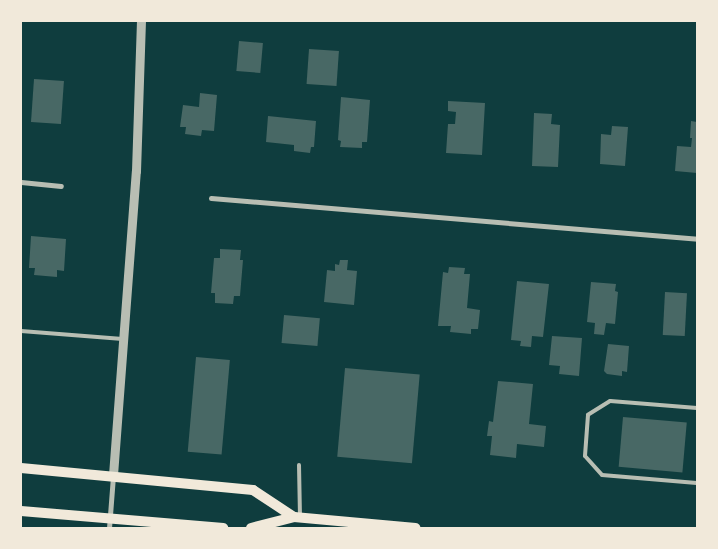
<!DOCTYPE html>
<style>
body{margin:0}
#map{position:relative;width:718px;height:549px;overflow:hidden;background:#0f3d3e;font-family:"Archivo Narrow",sans-serif}
div>[style]{position:absolute}
.building>*{inset:0;background:#486865;transform-origin:0 0}
.service>*{height:4px;margin:-2px;padding:0 2px;transform-origin:2px;border-radius:2px;background:#b8beb3}
.minor>*{height:5px;margin:-2.5px;padding:0 2.5px;transform-origin:2.5px;border-radius:2.5px;background:#b8beb3}
.tertiary>*{height:9px;margin:-4.5px;padding:0 4.5px;transform-origin:4.5px;border-radius:4.5px;background:#b8beb3}
.secondary>*{height:10px;margin:-5px;padding:0 5px;transform-origin:5px;border-radius:5px;background:#f1e9da}
span{translate:-50% -50%;white-space:nowrap;text-align:center;line-height:1.15;-webkit-text-stroke:4.5px #f1e9da;paint-order:stroke}
.frame{position:absolute;inset:0;border:22px solid #f1e9da;pointer-events:none}
</style>
<div id="map">
<div class="building">
<div style="left:239px;top:41px;width:24px;height:30px;rotate:5deg"></div>
<div style="left:309px;top:49px;width:30px;height:35px;rotate:4deg"></div>
<div style="left:34px;top:79px;width:30px;height:43px;rotate:4deg"></div>
<div style="clip-path:polygon(200px 93px,217px 95px,214px 131px,202px 130px,201px 136px,185px 134px,186px 127px,180px 127px,183px 105px,199px 107px)"></div>
<div style="clip-path:polygon(341px 97px,370px 100px,367px 142px,362px 142px,362px 148px,340px 147px,341px 141px,338px 140px)"></div>
<div style="clip-path:polygon(448px 101px,485px 103px,482px 155px,446px 153px,448px 124px,455px 124px,456px 112px,448px 111px)"></div>
<div style="clip-path:polygon(534px 113px,552px 114px,551px 124px,560px 125px,558px 167px,532px 166px)"></div>
<div style="clip-path:polygon(268px 116px,316px 121px,314px 147px,311px 147px,310px 153px,294px 151px,294px 145px,266px 142px)"></div>
<div style="clip-path:polygon(691px 121px,697px 122px,697px 173px,675px 171px,677px 146px,691px 147px,692px 138px,690px 138px)"></div>
<div style="clip-path:polygon(612px 126px,628px 127px,625px 166px,600px 164px,601px 134px,611px 135px)"></div>
<div style="clip-path:polygon(31px 236px,66px 239px,64px 271px,57px 270px,57px 277px,34px 275px,35px 268px,29px 268px)"></div>
<div style="clip-path:polygon(220px 249px,241px 250px,240px 260px,243px 260px,240px 296px,234px 296px,233px 304px,215px 303px,215px 293px,211px 293px,214px 258px,220px 258px)"></div>
<div style="clip-path:polygon(340px 260px,348px 260px,347px 270px,357px 271px,354px 305px,324px 302px,327px 270px,335px 271px,335px 264px,339px 265px)"></div>
<div style="clip-path:polygon(449px 267px,465px 268px,464px 274px,470px 274px,467px 308px,480px 310px,478px 329px,471px 329px,471px 334px,450px 332px,451px 326px,438px 326px,443px 272px,448px 273px)"></div>
<div style="clip-path:polygon(517px 281px,549px 284px,543px 337px,532px 336px,531px 347px,520px 346px,521px 341px,511px 340px)"></div>
<div style="clip-path:polygon(591px 282px,616px 284px,615px 291px,618px 292px,615px 324px,606px 323px,604px 335px,594px 334px,595px 323px,587px 322px)"></div>
<div style="left:665px;top:292px;width:22px;height:43px;rotate:3deg"></div>
<div style="left:284px;top:315px;width:36px;height:28px;rotate:5deg"></div>
<div style="clip-path:polygon(552px 336px,582px 338px,579px 376px,559px 374px,560px 366px,549px 365px)"></div>
<div style="clip-path:polygon(608px 344px,629px 346px,627px 372px,622px 371px,622px 376px,607px 374px,604px 371px)"></div>
<div style="left:196px;top:357px;width:34px;height:95px;rotate:5deg"></div>
<div style="left:345px;top:368px;width:75px;height:89px;rotate:5deg"></div>
<div style="clip-path:polygon(498px 381px,533px 384px,529px 424px,546px 426px,544px 447px,517px 444px,516px 458px,490px 455px,492px 436px,487px 436px,489px 421px,493px 422px)"></div>
<div style="left:623px;top:417px;width:64px;height:50px;rotate:5deg"></div>
</div>
<div class="service">
<div style="left:21px;top:331px;width:102px;rotate:4.5deg"></div>
<div style="left:697px;top:408px;width:87px;rotate:-175.4deg"></div>
<div style="left:610px;top:401px;width:26px;rotate:148deg"></div>
<div style="left:588px;top:415px;width:41px;rotate:94.2deg"></div>
<div style="left:585px;top:456px;width:25px;rotate:48deg"></div>
<div style="left:602px;top:475px;width:95px;rotate:4.8deg"></div>
<div style="left:299px;top:465px;width:51px;rotate:88.9deg"></div>
</div>
<div class="minor">
<div style="left:21px;top:182px;width:40px;rotate:5.7deg"></div>
<div style="left:211px;top:198px;width:488px;rotate:4.8deg"></div>
<div style="left:109px;top:528px;width:52px;rotate:-85.6deg"></div>
</div>
<div class="tertiary">
<div style="left:113px;top:475px;width:305px;rotate:-85.7deg"></div>
<div style="left:136px;top:171px;width:150px;rotate:-88.1deg"></div>
</div>
<div class="secondary">
<div style="left:21px;top:468px;width:233px;rotate:5.4deg"></div>
<div style="left:253px;top:490px;width:49px;rotate:33.4deg"></div>
<div style="left:21px;top:511px;width:203px;rotate:4.8deg"></div>
<div style="left:251px;top:528px;width:44px;rotate:-14.3deg"></div>
<div style="left:294px;top:517px;width:122px;rotate:5.2deg"></div>
</div>
<div class="frame"></div>
</div>
